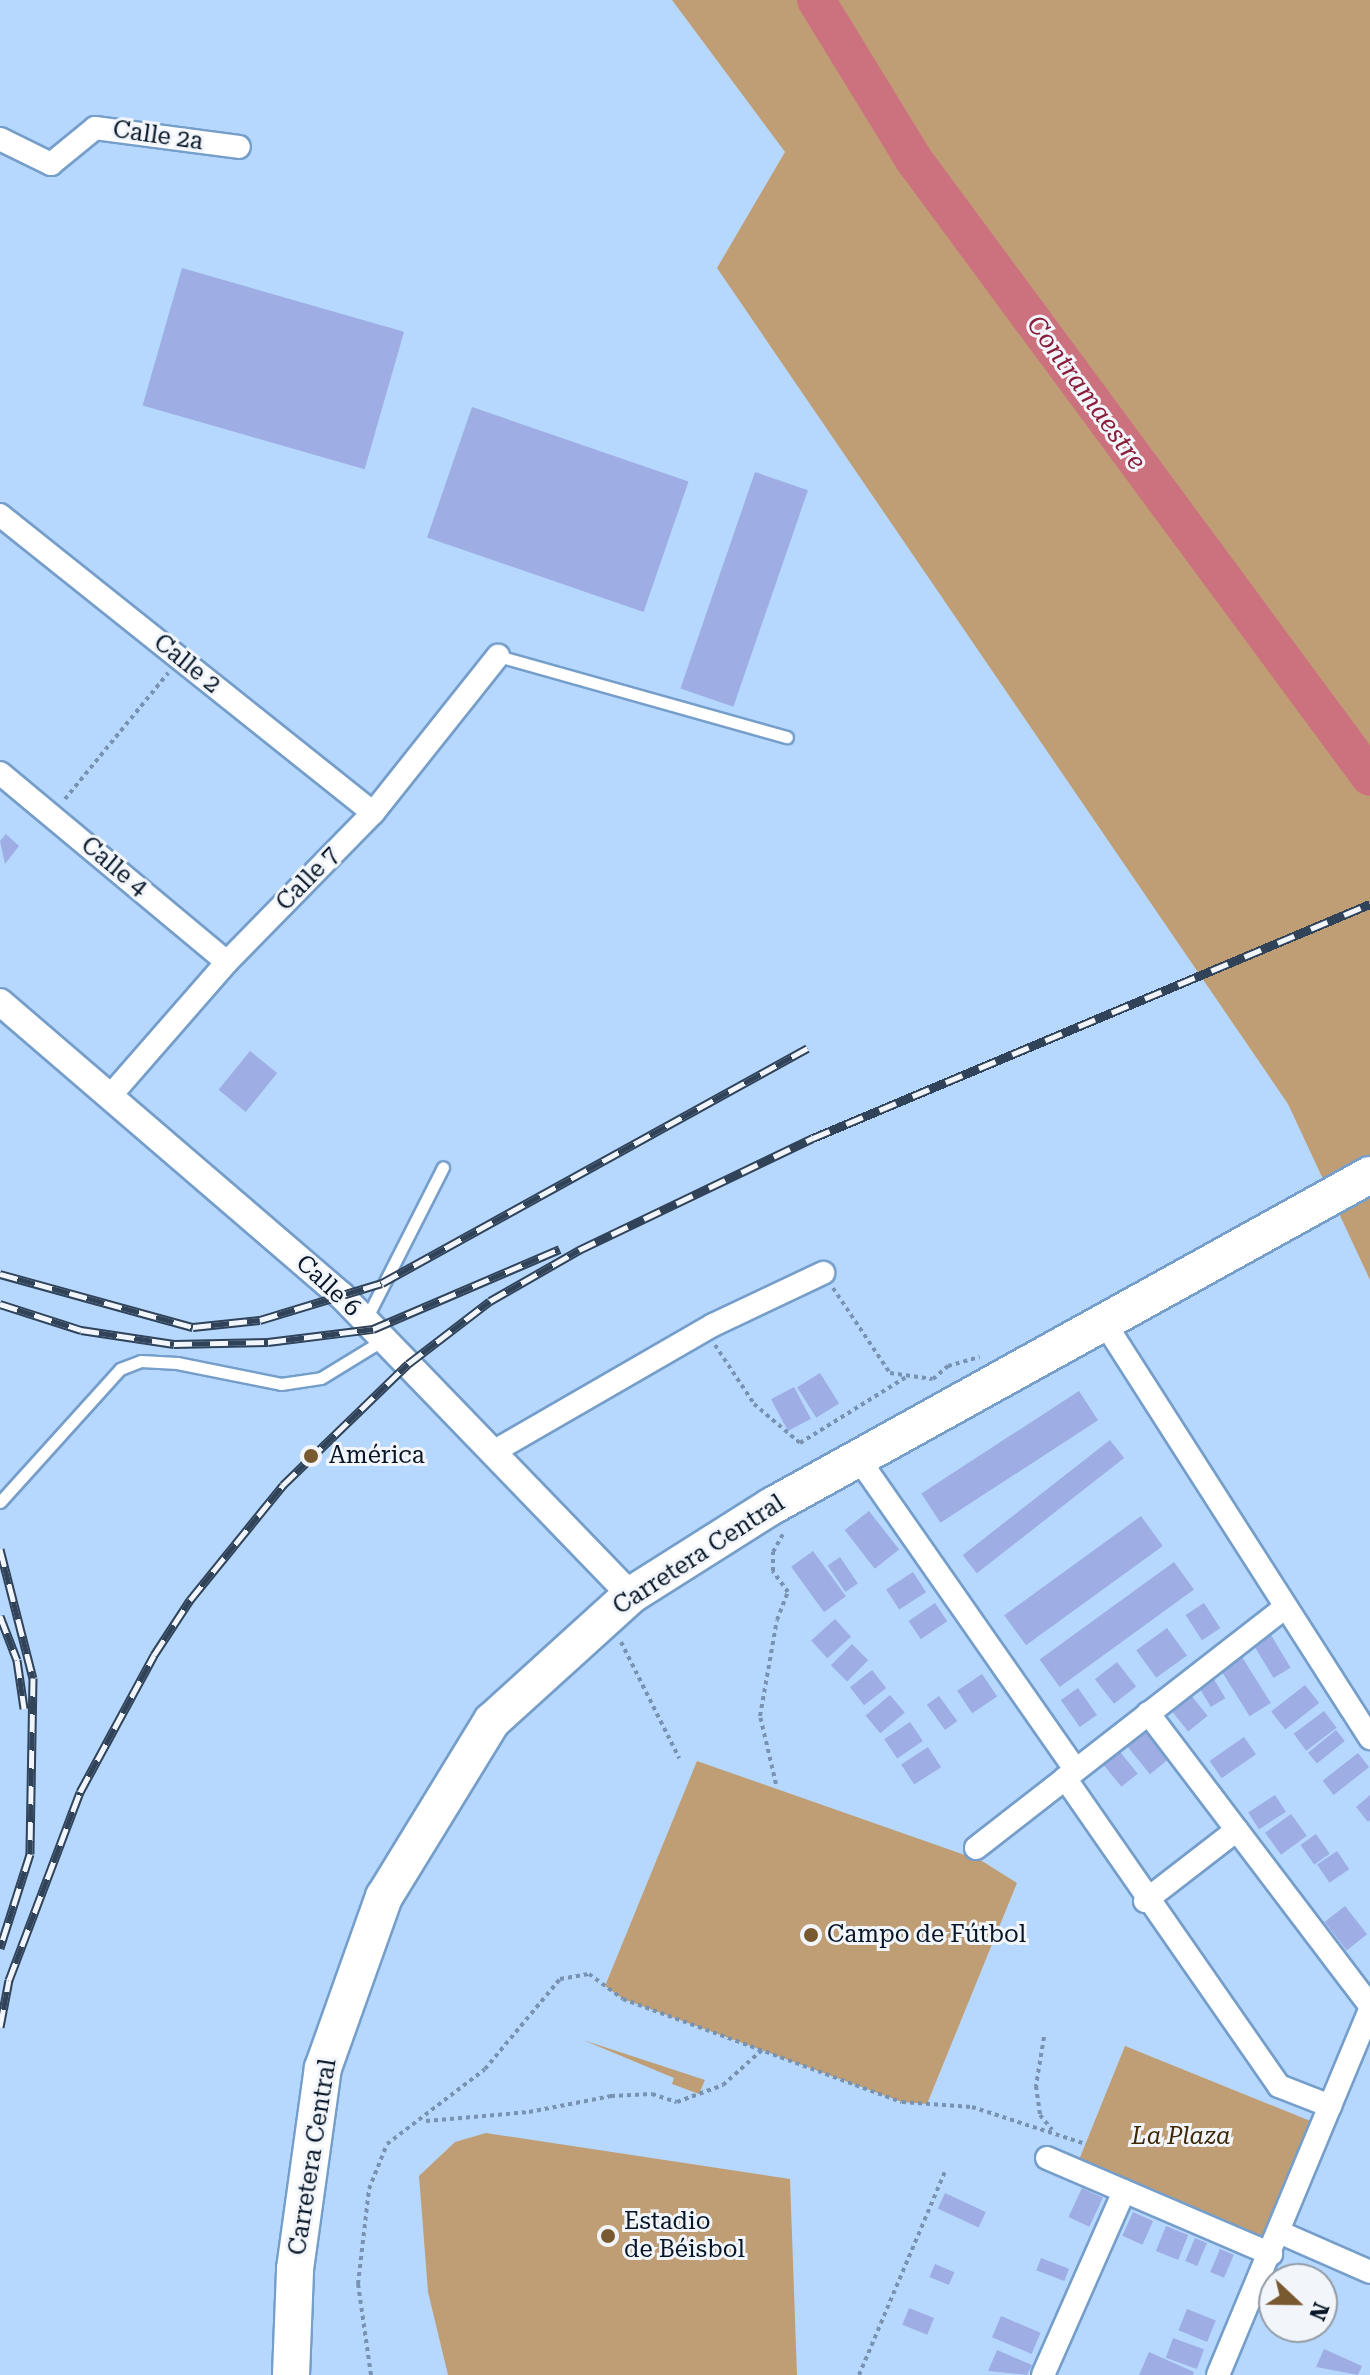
<!DOCTYPE html>
<meta charset="utf-8">
<style>
body{margin:0}
#map{position:relative;width:1370px;height:2375px;overflow:hidden;background:#b6d8fe;font-family:"Roboto Serif",serif}
div>[style]{position:absolute}
.green>*{inset:0;background:#c09e75;transform-origin:0 0}
.river>*{height:38px;margin:-19px;padding:0 19px;transform-origin:19px;border-radius:19px;background:#cc727f}
.building>*{inset:0;background:#9eaee4;transform-origin:0 0}
.path>*{height:4px;margin-top:-2px;transform-origin:0;background:repeating-linear-gradient(90deg,#7893b2 0 4px,transparent 0 8px)}
.roads{filter:drop-shadow(2px 0 #759eca) drop-shadow(-2px 0 #759eca) drop-shadow(0 2px #759eca) drop-shadow(0 -2px #759eca)}
.service>*{height:11px;margin:-5.5px;padding:0 5.5px;transform-origin:5.5px;border-radius:5.5px;background:#fff}
.minor>*{height:22px;margin:-11px;padding:0 11px;transform-origin:11px;border-radius:11px;background:#fff}
.tertiary>*{height:26px;margin:-13px;padding:0 13px;transform-origin:13px;border-radius:13px;background:#fff}
.trunk>*{height:36px;margin:-18px;padding:0 18px;transform-origin:18px;border-radius:18px;background:#fff}
.rail>*{height:9px;margin-top:-4.5px;transform-origin:0;background:repeating-linear-gradient(90deg,#f2f6fb 0 18px,#304359 0 36px);box-sizing:border-box;border-block:2px solid #304359}
.dots>*{width:22px;height:22px;translate:-50% -50%;box-sizing:border-box;border:4px solid #f2f6fb;border-radius:50%}
span{translate:-50% -50%;white-space:nowrap;text-align:center;line-height:1.15;-webkit-text-stroke:6px #f2f6fb;paint-order:stroke}
.street-label{font-size:24px;color:#071627}
.poi-label{font-size:24px;color:#071627}
.left{translate:0 -50%;text-align:left}
.park-label{font-size:24px;color:#402908;font-style:italic}
.water-label{font-size:26px;color:#8a1d39;font-style:italic}
.north{position:absolute;left:1258px;top:2263px;width:80px;height:80px;box-sizing:border-box;background:#f2f6fb;border:2px solid #949ca6;border-radius:50%;rotate:112deg;font-size:22px;font-weight:700;line-height:32px;text-align:center;color:#071627}
.north::after{content:'';display:block;margin:auto;width:28px;height:36px;background:#79592f;clip-path:polygon(50% 0,100% 100%,50% 72%,0 100%)}
</style>
<div id="map">
<div class="green">
<div style="clip-path:polygon(672px 0,1370px 0,1370px 1280px,1288px 1104px,717px 268px,785px 152px)"></div>
<div style="clip-path:polygon(697px 1761px,982px 1861px,1017px 1883px,927px 2104px,902px 2102px,623px 1999px,605px 1986px)"></div>
<div style="clip-path:polygon(583px 2040px,705px 2080px,699px 2094px,672px 2084px,674px 2078px)"></div>
<div style="left:1125px;top:2046px;width:200px;height:128px;rotate:22deg"></div>
<div style="clip-path:polygon(486px 2133px,790px 2179px,797px 2375px,448px 2375px,428px 2292px,419px 2176px,455px 2142px)"></div>
</div>
<div class="river">
<div style="left:816px;top:0;width:188px;rotate:58.5deg"></div>
<div style="left:914px;top:160px;width:767px;rotate:53.53deg"></div>
</div>
<div class="building">
<div style="left:182px;top:268px;width:231px;height:143px;rotate:16deg"></div>
<div style="left:472px;top:407px;width:229px;height:138px;rotate:19deg"></div>
<div style="left:755px;top:472px;width:56px;height:229px;rotate:19deg"></div>
<div style="clip-path:polygon(6px 834px,19px 846px,5px 864px,0 841px)"></div>
<div style="left:250px;top:1051px;width:35px;height:50px;rotate:39deg"></div>
<div style="left:820px;top:1373px;width:36px;height:27px;rotate:58deg"></div>
<div style="left:794px;top:1387px;width:36px;height:26px;rotate:62deg"></div>
<div style="left:1079px;top:1391px;width:35px;height:188px;rotate:57deg"></div>
<div style="left:1110px;top:1440px;width:23px;height:187px;rotate:52deg"></div>
<div style="left:869px;top:1511px;width:49px;height:31px;rotate:52deg"></div>
<div style="left:1141px;top:1516px;width:37px;height:169px;rotate:54deg"></div>
<div style="left:813px;top:1551px;width:56px;height:27px;rotate:54deg"></div>
<div style="left:840px;top:1557px;width:32px;height:15px;rotate:56deg"></div>
<div style="left:1174px;top:1562px;width:34px;height:166px;rotate:54deg"></div>
<div style="left:913px;top:1572px;width:24px;height:32px;rotate:57deg"></div>
<div style="left:935px;top:1603px;width:22px;height:32px;rotate:56deg"></div>
<div style="left:1204px;top:1603px;width:30px;height:22px;rotate:57deg"></div>
<div style="left:835px;top:1619px;width:24px;height:32px;rotate:48deg"></div>
<div style="left:1167px;top:1628px;width:34px;height:38px;rotate:54deg"></div>
<div style="left:1268px;top:1630px;width:44px;height:20px;rotate:59deg"></div>
<div style="left:852px;top:1644px;width:23px;height:30px;rotate:45deg"></div>
<div style="left:1239px;top:1652px;width:60px;height:25px;rotate:58deg"></div>
<div style="left:1117px;top:1662px;width:31px;height:28px;rotate:52deg"></div>
<div style="left:872px;top:1670px;width:23px;height:28px;rotate:52deg"></div>
<div style="left:982px;top:1674px;width:27px;height:30px;rotate:56deg"></div>
<div style="left:1212px;top:1676px;width:26px;height:17px;rotate:59deg"></div>
<div style="left:1305px;top:1685px;width:23px;height:43px;rotate:52deg"></div>
<div style="left:1078px;top:1688px;width:33px;height:21px;rotate:55deg"></div>
<div style="left:1190px;top:1694px;width:28px;height:25px;rotate:51deg"></div>
<div style="left:890px;top:1695px;width:23px;height:32px;rotate:50deg"></div>
<div style="left:939px;top:1696px;width:31px;height:15px;rotate:54deg"></div>
<div style="left:1324px;top:1711px;width:21px;height:38px;rotate:53deg"></div>
<div style="left:910px;top:1722px;width:23px;height:31px;rotate:56deg"></div>
<div style="left:1142px;top:1728px;width:41px;height:23px;rotate:51deg"></div>
<div style="left:1336px;top:1730px;width:14px;height:36px;rotate:51deg"></div>
<div style="left:1244px;top:1737px;width:21px;height:42px;rotate:55deg"></div>
<div style="left:928px;top:1747px;width:24px;height:32px;rotate:57deg"></div>
<div style="left:1117px;top:1748px;width:33px;height:21px;rotate:51deg"></div>
<div style="left:1358px;top:1753px;width:18px;height:45px;rotate:52deg"></div>
<div style="left:1275px;top:1795px;width:20px;height:32px;rotate:57deg"></div>
<div style="clip-path:polygon(1370px 1795px,1370px 1820px,1368px 1822px,1356px 1807px)"></div>
<div style="left:1291px;top:1814px;width:27px;height:32px;rotate:54deg"></div>
<div style="left:1316px;top:1834px;width:24px;height:19px;rotate:55deg"></div>
<div style="left:1337px;top:1851px;width:22px;height:24px;rotate:56deg"></div>
<div style="left:1345px;top:1906px;width:36px;height:26px;rotate:52deg"></div>
<div style="left:1082px;top:2188px;width:23px;height:32px;rotate:25deg"></div>
<div style="left:945px;top:2193px;width:45px;height:17px;rotate:25deg"></div>
<div style="left:1133px;top:2212px;width:22px;height:26px;rotate:24deg"></div>
<div style="left:1166px;top:2226px;width:24px;height:27px;rotate:22deg"></div>
<div style="left:1195px;top:2238px;width:13px;height:25px;rotate:23deg"></div>
<div style="left:1220px;top:2249px;width:15px;height:25px;rotate:23deg"></div>
<div style="left:1041px;top:2258px;width:30px;height:13px;rotate:21deg"></div>
<div style="left:935px;top:2264px;width:21px;height:14px;rotate:23deg"></div>
<div style="left:909px;top:2308px;width:27px;height:18px;rotate:22deg"></div>
<div style="left:1187px;top:2309px;width:31px;height:23px;rotate:22deg"></div>
<div style="left:1001px;top:2316px;width:43px;height:23px;rotate:23deg"></div>
<div style="left:1173px;top:2338px;width:33px;height:21px;rotate:20deg"></div>
<div style="clip-path:polygon(1324px 2349px,1362px 2366px,1358px 2375px,1316px 2367px)"></div>
<div style="clip-path:polygon(997px 2350px,1032px 2365px,1027px 2375px,988px 2371px)"></div>
<div style="clip-path:polygon(1149px 2352px,1194px 2372px,1193px 2375px,1139px 2375px)"></div>
</div>
<div class="path">
<div style="left:65px;top:799px;width:163px;rotate:-50.7deg"></div>
<div style="left:833px;top:1288px;width:102px;rotate:56.2deg"></div>
<div style="left:890px;top:1373px;width:43px;rotate:7.9deg"></div>
<div style="left:933px;top:1379px;width:20px;rotate:-41deg"></div>
<div style="left:948px;top:1366px;width:33px;rotate:-16deg"></div>
<div style="left:715px;top:1345px;width:71px;rotate:56.5deg"></div>
<div style="left:754px;top:1404px;width:60px;rotate:40.3deg"></div>
<div style="left:800px;top:1443px;width:125px;rotate:-31.9deg"></div>
<div style="left:621px;top:1642px;width:130px;rotate:63.4deg"></div>
<div style="left:776px;top:1784px;width:70px;rotate:-103.2deg"></div>
<div style="left:760px;top:1716px;width:97px;rotate:-80deg"></div>
<div style="left:777px;top:1620px;width:30px;rotate:-69deg"></div>
<div style="left:788px;top:1592px;width:26px;rotate:-126deg"></div>
<div style="left:773px;top:1571px;width:19px;rotate:-90deg"></div>
<div style="left:773px;top:1552px;width:23px;rotate:-61deg"></div>
<div style="left:1044px;top:2037px;width:50px;rotate:99.3deg"></div>
<div style="left:1036px;top:2086px;width:29px;rotate:82deg"></div>
<div style="left:1040px;top:2115px;width:19px;rotate:51deg"></div>
<div style="left:426px;top:2121px;width:103px;rotate:-5deg"></div>
<div style="left:529px;top:2112px;width:84px;rotate:-11deg"></div>
<div style="left:611px;top:2096px;width:41px;rotate:-2.8deg"></div>
<div style="left:652px;top:2094px;width:26px;rotate:18deg"></div>
<div style="left:677px;top:2102px;width:49px;rotate:-20.3deg"></div>
<div style="left:723px;top:2085px;width:52px;rotate:-41.9deg"></div>
<div style="left:371px;top:2375px;width:92px;rotate:-98.1deg"></div>
<div style="left:358px;top:2284px;width:96px;rotate:-83.4deg"></div>
<div style="left:369px;top:2189px;width:48px;rotate:-68.2deg"></div>
<div style="left:387px;top:2144px;width:123px;rotate:-37.4deg"></div>
<div style="left:485px;top:2069px;width:117px;rotate:-50.2deg"></div>
<div style="left:560px;top:1979px;width:29px;rotate:-10deg"></div>
<div style="left:589px;top:1974px;width:42px;rotate:36.3deg"></div>
<div style="left:623px;top:1999px;width:297px;rotate:20.3deg"></div>
<div style="left:902px;top:2102px;width:70px;rotate:4.1deg"></div>
<div style="left:972px;top:2107px;width:120px;rotate:18deg"></div>
<div style="left:859px;top:2375px;width:221px;rotate:-67.1deg"></div>
</div>
<div class="roads">
<div class="service">
<div style="left:498px;top:656px;width:300px;rotate:15.7deg"></div>
<div style="left:366px;top:1319px;width:170px;rotate:-63.1deg"></div>
<div style="left:0;top:1502px;width:179px;rotate:-47.9deg"></div>
<div style="left:120px;top:1369px;width:22px;rotate:-21deg"></div>
<div style="left:141px;top:1361px;width:36px;rotate:3deg"></div>
<div style="left:177px;top:1363px;width:106px;rotate:11.4deg"></div>
<div style="left:281px;top:1384px;width:40px;rotate:-8.5deg"></div>
<div style="left:321px;top:1378px;width:73px;rotate:-31.5deg"></div>
</div>
<div class="minor">
<div style="left:0;top:139px;width:57px;rotate:26.1deg"></div>
<div style="left:51px;top:164px;width:57px;rotate:-39.3deg"></div>
<div style="left:95px;top:128px;width:145px;rotate:7.5deg"></div>
<div style="left:0;top:515px;width:477px;rotate:38.6deg"></div>
<div style="left:0;top:773px;width:295px;rotate:39.8deg"></div>
<div style="left:111px;top:1095px;width:176px;rotate:-48.9deg"></div>
<div style="left:227px;top:962px;width:209px;rotate:-45.6deg"></div>
<div style="left:373px;top:813px;width:201px;rotate:-51.5deg"></div>
<div style="left:1104px;top:1322px;width:494px;rotate:57.4deg"></div>
<div style="left:493px;top:1452px;width:254px;rotate:-30deg"></div>
<div style="left:713px;top:1325px;width:122px;rotate:-25.3deg"></div>
<div style="left:858px;top:1458px;width:379px;rotate:55.1deg"></div>
<div style="left:1148px;top:1713px;width:367px;rotate:52.8deg"></div>
<div style="left:1065px;top:1778px;width:375px;rotate:55.2deg"></div>
<div style="left:1279px;top:2086px;width:55px;rotate:21.4deg"></div>
<div style="left:976px;top:1848px;width:390px;rotate:-37.9deg"></div>
<div style="left:1145px;top:1901px;width:116px;rotate:-37.7deg"></div>
<div style="left:1047px;top:2158px;width:244px;rotate:23.2deg"></div>
<div style="left:1279px;top:2232px;width:99px;rotate:23.7deg"></div>
<div style="left:1043px;top:2375px;width:201px;rotate:-66.2deg"></div>
<div style="left:1218px;top:2375px;width:395px;rotate:-67.4deg"></div>
</div>
<div class="tertiary">
<div style="left:0;top:1002px;width:450px;rotate:40.7deg"></div>
<div style="left:341px;top:1295px;width:417px;rotate:46deg"></div>
</div>
<div class="trunk">
<div style="left:291px;top:2375px;width:106px;rotate:-87.8deg"></div>
<div style="left:295px;top:2269px;width:203px;rotate:-82.1deg"></div>
<div style="left:323px;top:2068px;width:182px;rotate:-70.4deg"></div>
<div style="left:384px;top:1897px;width:206px;rotate:-58.5deg"></div>
<div style="left:492px;top:1721px;width:188px;rotate:-42.2deg"></div>
<div style="left:631px;top:1595px;width:167px;rotate:-32.3deg"></div>
<div style="left:772px;top:1506px;width:683px;rotate:-28.97deg"></div>
</div>
</div>
<div class="rail">
<div style="left:0;top:1274px;width:200px;rotate:15.4deg"></div>
<div style="left:193px;top:1327px;width:67px;rotate:-6deg"></div>
<div style="left:260px;top:1320px;width:127px;rotate:-16.9deg"></div>
<div style="left:382px;top:1283px;width:486px;rotate:-28.9deg"></div>
<div style="left:0;top:1304px;width:85px;rotate:17.8deg"></div>
<div style="left:81px;top:1330px;width:94px;rotate:8.6deg"></div>
<div style="left:174px;top:1344px;width:94px;rotate:-1.2deg"></div>
<div style="left:268px;top:1342px;width:106px;rotate:-7.1deg"></div>
<div style="left:373px;top:1329px;width:203px;rotate:-23.2deg"></div>
<div style="left:0;top:1549px;width:133px;rotate:75.7deg"></div>
<div style="left:33px;top:1678px;width:176px;rotate:91deg"></div>
<div style="left:30px;top:1854px;width:99px;rotate:107.7deg"></div>
<div style="left:0;top:1616px;width:47px;rotate:68.9deg"></div>
<div style="left:17px;top:1660px;width:49px;rotate:81.7deg"></div>
<div style="left:0;top:2027px;width:48px;rotate:-79.2deg"></div>
<div style="left:9px;top:1980px;width:201px;rotate:-69.3deg"></div>
<div style="left:80px;top:1792px;width:156px;rotate:-61.6deg"></div>
<div style="left:154px;top:1655px;width:66px;rotate:-56.8deg"></div>
<div style="left:190px;top:1600px;width:148px;rotate:-51deg"></div>
<div style="left:283px;top:1485px;width:174px;rotate:-44.1deg"></div>
<div style="left:408px;top:1364px;width:103px;rotate:-37.5deg"></div>
<div style="left:490px;top:1301px;width:103px;rotate:-29.8deg"></div>
<div style="left:579px;top:1250px;width:259px;rotate:-25.6deg"></div>
<div style="left:813px;top:1138px;width:604px;rotate:-22.79deg"></div>
</div>
<div class="dots">
<div style="left:311px;top:1456px;background:#79592f"></div>
<div style="left:811px;top:1935px;background:#79592f"></div>
<div style="left:608px;top:2236px;background:#79592f"></div>
</div>
<div class="street-label">
<span style="left:158px;top:136px;rotate:8deg">Calle 2a</span>
<span style="left:187px;top:664px;rotate:39deg">Calle 2</span>
<span style="left:114px;top:867px;rotate:40deg">Calle 4</span>
<span style="left:308px;top:879px;rotate:-46deg">Calle 7</span>
<span style="left:328px;top:1286px;rotate:43deg">Calle 6</span>
<span style="left:699px;top:1555px;rotate:-33deg">Carretera Central</span>
<span style="left:313px;top:2157px;rotate:-81deg">Carretera Central</span>
</div>
<div class="poi-label">
<span class="left" style="left:329px;top:1456px">América</span>
<span class="left" style="left:827px;top:1935px">Campo de Fútbol</span>
<span class="left" style="left:624px;top:2236px">Estadio<br>de Béisbol</span>
</div>
<div class="park-label">
<span style="left:1181px;top:2137px">La Plaza</span>
</div>
<div class="water-label">
<span style="left:1086px;top:393px;rotate:54deg">Contramaestre</span>
</div>
<div class="north">N</div>
</div>
